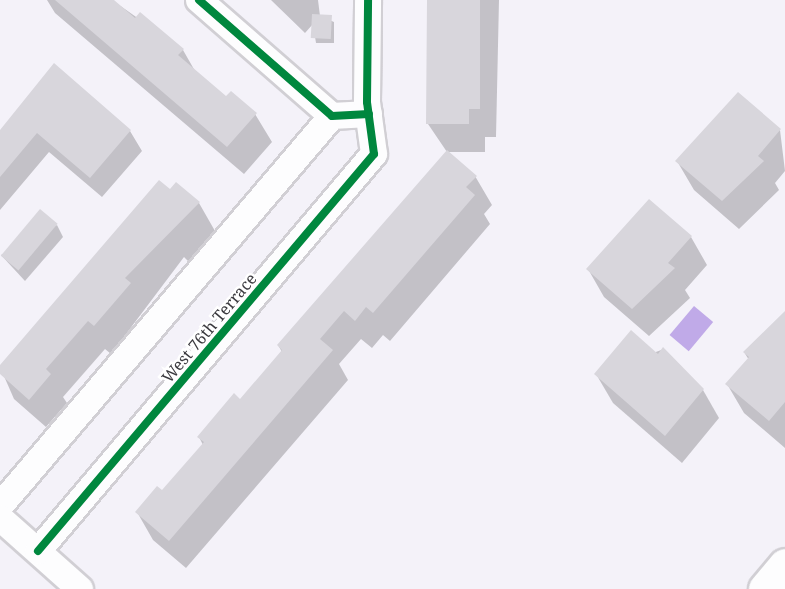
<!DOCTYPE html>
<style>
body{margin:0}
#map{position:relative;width:785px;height:589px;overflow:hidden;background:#f4f2f9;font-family:"Noto Serif",serif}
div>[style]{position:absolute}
.water>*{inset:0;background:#c0aae8;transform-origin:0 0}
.shadow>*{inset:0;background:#0003}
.building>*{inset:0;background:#d8d6dc;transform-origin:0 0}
.roads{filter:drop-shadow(2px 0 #d1cfd4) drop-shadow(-2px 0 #d1cfd4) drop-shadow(0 2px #d1cfd4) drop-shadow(0 -2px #d1cfd4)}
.minor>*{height:26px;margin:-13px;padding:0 13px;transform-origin:13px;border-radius:13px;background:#fdfdfe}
.major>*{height:33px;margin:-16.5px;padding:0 16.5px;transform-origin:16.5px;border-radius:16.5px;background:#fdfdfe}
.cycleway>*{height:8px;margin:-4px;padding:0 4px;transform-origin:4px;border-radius:4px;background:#00873e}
span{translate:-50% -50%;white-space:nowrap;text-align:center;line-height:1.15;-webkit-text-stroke:5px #fff;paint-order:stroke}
.street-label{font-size:16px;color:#3b3a3f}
</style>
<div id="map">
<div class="water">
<div style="left:694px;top:306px;width:25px;height:38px;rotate:40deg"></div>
</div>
<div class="shadow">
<div style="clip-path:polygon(47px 0,112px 0,183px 50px,195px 71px,227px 98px,255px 114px,272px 142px,244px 174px,55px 13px)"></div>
<div style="clip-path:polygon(271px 0,318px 0,320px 16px,334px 22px,334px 43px,316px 43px,313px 24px,305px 33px)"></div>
<div style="clip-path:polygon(428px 0,499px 0,496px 137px,485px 137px,485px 152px,448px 152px,475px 176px,492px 205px,484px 214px,490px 224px,390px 341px,383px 335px,372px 348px,361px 339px,339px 364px,348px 380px,186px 568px,153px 540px,137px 512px,162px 492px,203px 445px,199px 437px,241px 401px,282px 352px,278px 345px,447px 152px,428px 124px)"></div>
<div style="clip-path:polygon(780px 130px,785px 171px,775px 183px,779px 190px,739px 229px,694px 190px,677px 161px)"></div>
<div style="clip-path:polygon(0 131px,130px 131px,142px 151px,102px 197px,49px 152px,0 210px)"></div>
<div style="clip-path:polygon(170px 191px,199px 203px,215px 231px,189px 262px,184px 257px,111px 354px,105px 349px,63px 397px,67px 403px,46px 427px,14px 399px,0 367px)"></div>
<div style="clip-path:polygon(57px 225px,63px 237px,25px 281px,1px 255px)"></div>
<div style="clip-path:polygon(691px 237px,707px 265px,685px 290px,690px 298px,649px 336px,604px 297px,588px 269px)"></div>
<div style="clip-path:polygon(785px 313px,785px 448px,744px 413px,727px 384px,749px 360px,744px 352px)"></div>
<div style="clip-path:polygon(664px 349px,703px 390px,719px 418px,682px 463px,613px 403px,596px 374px)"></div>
</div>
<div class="building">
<div style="clip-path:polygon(55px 0,114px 0,135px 18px,140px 12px,184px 49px,178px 55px,226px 96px,231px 91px,257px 113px,227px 147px)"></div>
<div style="clip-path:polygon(427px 0,480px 0,480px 109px,469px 109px,469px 124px,426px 124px)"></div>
<div style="left:312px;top:14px;width:20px;height:24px;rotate:3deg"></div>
<div style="clip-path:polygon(54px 63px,131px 130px,90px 178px,37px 133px,0 177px,0 130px)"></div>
<div style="clip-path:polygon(738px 92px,781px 129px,758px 156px,764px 161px,722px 201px,675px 161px)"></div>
<div style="clip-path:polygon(447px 150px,477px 176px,466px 187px,475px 195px,373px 313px,366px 307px,355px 321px,344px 311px,320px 339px,333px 350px,169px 541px,135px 512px,157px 486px,162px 490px,204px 442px,197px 437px,234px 393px,240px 399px,282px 350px,277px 345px)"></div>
<div style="clip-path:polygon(159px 180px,170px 189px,176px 182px,200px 202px,125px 278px,131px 283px,94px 326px,88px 321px,46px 369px,51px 374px,29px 400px,0 374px,0 365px)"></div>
<div style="clip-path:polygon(649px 199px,692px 236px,668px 263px,675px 268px,632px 309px,586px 269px)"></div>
<div style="left:40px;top:209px;width:23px;height:61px;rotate:40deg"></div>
<div style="clip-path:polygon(785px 311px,785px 402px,769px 421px,725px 384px,749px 357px,743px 352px)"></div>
<div style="clip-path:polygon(631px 330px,658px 354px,663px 347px,704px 389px,665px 436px,594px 374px)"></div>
</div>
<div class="roads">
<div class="minor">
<div style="left:199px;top:0;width:176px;rotate:41.1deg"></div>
<div style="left:332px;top:116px;width:37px;rotate:-3deg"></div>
<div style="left:0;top:506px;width:512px;rotate:-49.59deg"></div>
<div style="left:0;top:518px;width:107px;rotate:41.6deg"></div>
<div style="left:38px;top:551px;width:520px;rotate:-49.76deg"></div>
<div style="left:374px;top:154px;width:52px;rotate:-97.7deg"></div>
<div style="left:367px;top:102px;width:102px;rotate:-89.4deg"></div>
</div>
<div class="major">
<div style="left:765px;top:589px;width:31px;rotate:-50deg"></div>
</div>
</div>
<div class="cycleway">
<div style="left:199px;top:0;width:176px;rotate:41.1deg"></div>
<div style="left:332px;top:116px;width:37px;rotate:-3deg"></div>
<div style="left:38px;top:551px;width:520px;rotate:-49.76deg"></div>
<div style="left:374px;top:154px;width:52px;rotate:-97.7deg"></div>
<div style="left:367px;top:102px;width:102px;rotate:-89.4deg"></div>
</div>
<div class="street-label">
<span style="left:209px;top:328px;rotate:-50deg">West 76th Terrace</span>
</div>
</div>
